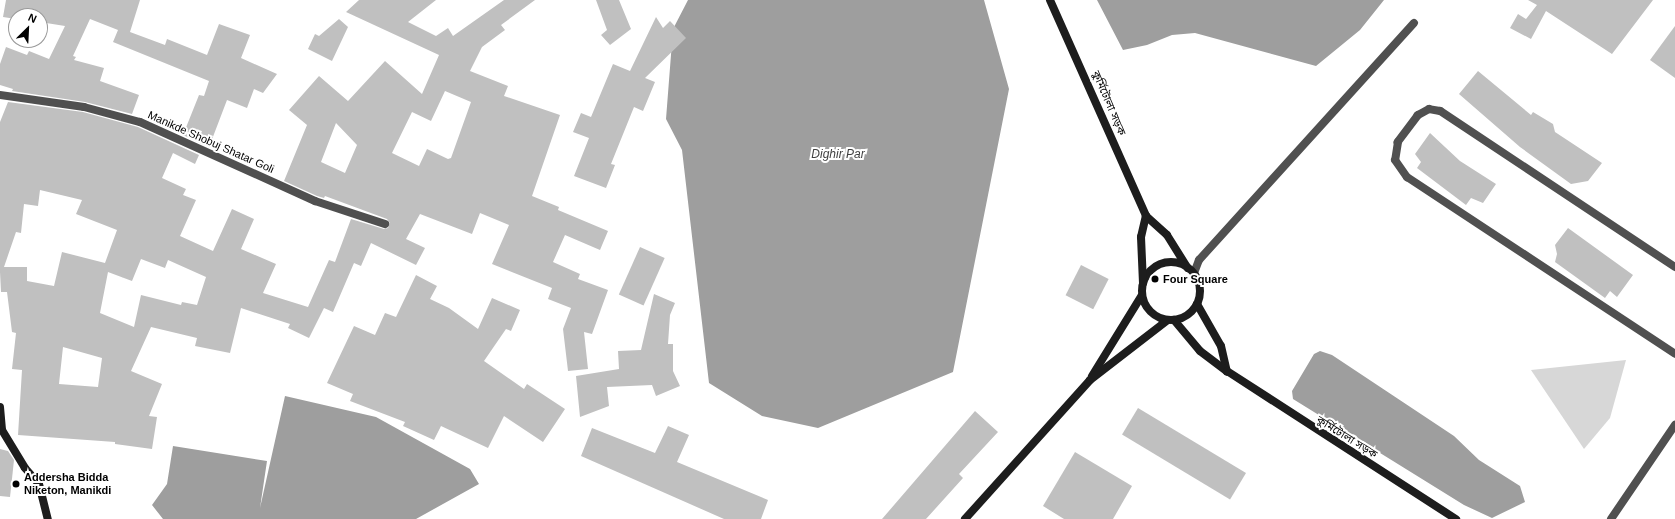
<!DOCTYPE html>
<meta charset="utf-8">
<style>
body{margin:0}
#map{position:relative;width:1675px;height:519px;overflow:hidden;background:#fff;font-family:Arial,"Noto Sans Bengali",sans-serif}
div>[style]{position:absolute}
.green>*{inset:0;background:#d7d7d7}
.water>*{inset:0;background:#9e9e9e}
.building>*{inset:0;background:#c0c0c0;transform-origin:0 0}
.street>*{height:8px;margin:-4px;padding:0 4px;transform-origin:4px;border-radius:4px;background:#505050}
.secondary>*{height:8px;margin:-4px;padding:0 4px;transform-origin:4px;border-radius:4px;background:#1d1d1d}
.secondary>.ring{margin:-4px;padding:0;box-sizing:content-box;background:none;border:8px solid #1d1d1d;border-radius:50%}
.dots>*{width:11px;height:11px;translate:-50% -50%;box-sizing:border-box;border:2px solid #fff;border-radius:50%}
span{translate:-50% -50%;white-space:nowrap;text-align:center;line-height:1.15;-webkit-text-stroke:4px #fff;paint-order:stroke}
.street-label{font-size:11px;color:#000}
.poi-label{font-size:11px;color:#000;font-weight:700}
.left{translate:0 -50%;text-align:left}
.water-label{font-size:12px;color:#3f3f3f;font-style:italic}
.north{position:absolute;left:8px;top:8px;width:40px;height:40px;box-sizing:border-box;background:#fff;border:1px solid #999;border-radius:50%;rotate:24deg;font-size:11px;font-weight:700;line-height:16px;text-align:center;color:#000}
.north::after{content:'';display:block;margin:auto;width:14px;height:18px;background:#000;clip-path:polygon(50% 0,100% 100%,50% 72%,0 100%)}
</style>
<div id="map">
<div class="green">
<div style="clip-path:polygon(1626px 360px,1610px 418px,1584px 449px,1531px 370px)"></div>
</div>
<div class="water">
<div style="clip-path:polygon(688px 0,984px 0,1009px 89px,953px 372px,818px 428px,762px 416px,709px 383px,682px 150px,666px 119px,673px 29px)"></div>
<div style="clip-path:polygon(1097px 0,1384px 0,1360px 30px,1316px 66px,1195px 33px,1172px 35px,1147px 45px,1123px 50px)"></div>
<div style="clip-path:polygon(1320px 351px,1332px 355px,1454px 436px,1479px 460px,1520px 486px,1525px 502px,1492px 518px,1464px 505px,1293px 399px,1292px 391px,1314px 354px)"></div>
<div style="clip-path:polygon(285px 396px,376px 417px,470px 469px,479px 484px,416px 519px,163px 519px,152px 505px,167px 484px,173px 446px,267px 461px,260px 508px)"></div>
</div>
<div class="building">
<div style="clip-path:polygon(6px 0,140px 0,130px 32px,165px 45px,167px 39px,207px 55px,219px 24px,250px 35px,241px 58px,277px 74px,263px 93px,254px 89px,247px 108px,227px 100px,211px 142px,206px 140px,204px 145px,183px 135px,199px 95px,204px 96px,209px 81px,113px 42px,118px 30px,90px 19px,73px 56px,76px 57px,74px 60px,104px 68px,100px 81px,139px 95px,132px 114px,85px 102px,12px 91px,13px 89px,0 85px,0 64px,6px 47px,27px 55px,29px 51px,49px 59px,65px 26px,40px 22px,40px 16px,16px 16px,16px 19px,3px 17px)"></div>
<div style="clip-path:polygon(evenodd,359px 0,436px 0,408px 22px,436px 36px,448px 28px,453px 36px,504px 0,535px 0,501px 25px,505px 30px,482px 47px,470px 71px,508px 86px,504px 96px,560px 115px,532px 196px,559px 207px,558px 210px,608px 231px,600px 250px,565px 235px,553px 262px,580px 274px,578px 279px,608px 290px,592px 334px,584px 332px,588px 369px,568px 371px,563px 329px,571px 308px,548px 299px,552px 288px,492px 264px,509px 225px,480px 213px,472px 234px,420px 214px,406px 239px,425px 248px,416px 265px,371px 243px,361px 266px,354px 263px,333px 312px,324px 308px,309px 338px,288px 328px,290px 324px,241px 308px,230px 353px,195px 346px,197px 338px,151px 327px,131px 371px,162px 384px,149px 416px,157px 417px,152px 449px,115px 444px,115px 442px,18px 435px,22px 370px,12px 369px,16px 333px,12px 332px,7px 292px,1px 292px,0 272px,0 122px,8px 102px,83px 112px,138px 127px,199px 155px,195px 164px,173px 153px,162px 178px,186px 189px,183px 195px,196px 200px,180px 236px,213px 251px,232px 209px,254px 219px,241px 249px,276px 264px,263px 293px,308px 307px,329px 260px,335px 262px,351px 219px,384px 229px,388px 228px,390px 223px,387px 219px,325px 196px,324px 198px,317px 196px,284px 181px,307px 125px,289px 110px,319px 76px,348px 101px,385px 61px,422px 94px,439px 55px,346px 12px,359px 0,445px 91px,471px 102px,451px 158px,448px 159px,427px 149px,419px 166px,392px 153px,412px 112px,431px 121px,445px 91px,359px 0,336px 123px,357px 145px,345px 173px,321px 162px,336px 123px,359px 0,40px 190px,82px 200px,76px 214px,117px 230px,105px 263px,62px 252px,54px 286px,27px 281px,27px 267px,4px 267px,16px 232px,21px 233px,24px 204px,38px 206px,40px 190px,359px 0,141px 259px,165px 268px,168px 260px,206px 277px,197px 305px,182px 302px,181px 305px,141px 295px,134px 327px,100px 313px,108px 272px,132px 281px,141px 259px,359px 0,63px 347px,102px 358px,98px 387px,59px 384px,63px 347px)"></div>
<div style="clip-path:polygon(596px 0,619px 0,631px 29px,610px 45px,601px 35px,607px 30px)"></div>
<div style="clip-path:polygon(1528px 0,1653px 0,1612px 54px,1546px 11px,1531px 39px,1510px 28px,1518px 14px,1526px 19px,1537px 5px)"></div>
<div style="clip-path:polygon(656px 17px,663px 28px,670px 21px,686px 38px,645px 78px,655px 82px,643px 111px,634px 107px,611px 164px,615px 165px,606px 188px,574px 176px,589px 138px,573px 132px,581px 113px,591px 117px,613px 64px,630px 71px)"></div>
<div style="clip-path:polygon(339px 19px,348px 27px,332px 61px,308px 49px,315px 34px,319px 36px)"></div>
<div style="clip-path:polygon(1675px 26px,1675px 78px,1650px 60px)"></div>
<div style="clip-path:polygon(1478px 71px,1531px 115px,1533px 112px,1553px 124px,1555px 132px,1602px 163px,1588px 181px,1571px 184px,1520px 147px,1459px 94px)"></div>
<div style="clip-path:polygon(1430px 133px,1460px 161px,1496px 184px,1483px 203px,1471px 198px,1466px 205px,1417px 168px,1421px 162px,1415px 154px)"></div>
<div style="clip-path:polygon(1568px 228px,1633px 275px,1617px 297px,1610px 291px,1605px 298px,1555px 262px,1557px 254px,1555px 245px)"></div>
<div style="left:640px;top:247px;width:27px;height:52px;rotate:24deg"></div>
<div style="left:1081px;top:265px;width:31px;height:34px;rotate:27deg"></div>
<div style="clip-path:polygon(416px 275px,437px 286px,430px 299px,449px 308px,478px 329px,492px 298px,520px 310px,511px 331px,506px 329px,484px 361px,524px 389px,527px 384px,565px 409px,543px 442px,504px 416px,488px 448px,441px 426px,434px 440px,403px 426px,405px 422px,350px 401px,353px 394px,327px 383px,354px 326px,375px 335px,385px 313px,396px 317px)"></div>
<div style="clip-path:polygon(654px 294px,675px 303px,670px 315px,668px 344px,673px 344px,673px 371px,680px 386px,656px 396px,652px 385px,607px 387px,609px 406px,580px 417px,576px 376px,619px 369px,618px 351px,641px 350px)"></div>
<div style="left:1138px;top:408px;width:126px;height:31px;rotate:31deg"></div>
<div style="clip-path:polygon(975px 411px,998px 432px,959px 474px,963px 478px,926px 519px,882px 519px)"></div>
<div style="clip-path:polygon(668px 426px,689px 435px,677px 462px,768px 500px,761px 519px,724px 519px,581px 456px,592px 428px,655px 453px)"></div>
<div style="clip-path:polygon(0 449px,8px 451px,14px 460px,10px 497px,0 496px)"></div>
<div style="clip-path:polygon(1075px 452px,1132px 486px,1113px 519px,1064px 519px,1043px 506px)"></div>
</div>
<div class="street">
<div style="left:0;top:95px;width:85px;rotate:8.1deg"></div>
<div style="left:84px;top:107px;width:58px;rotate:15deg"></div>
<div style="left:140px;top:122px;width:192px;rotate:24.3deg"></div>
<div style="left:315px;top:201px;width:74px;rotate:18.2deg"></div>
<div style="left:1675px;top:267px;width:282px;rotate:-146.4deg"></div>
<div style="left:1440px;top:111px;width:11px;rotate:-170deg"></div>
<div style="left:1429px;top:109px;width:13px;rotate:151deg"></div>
<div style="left:1418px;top:115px;width:34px;rotate:127deg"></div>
<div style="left:1398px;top:142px;width:18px;rotate:99deg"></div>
<div style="left:1395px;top:160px;width:21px;rotate:55deg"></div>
<div style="left:1407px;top:177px;width:321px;rotate:33.4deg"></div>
<div style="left:1194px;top:273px;width:14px;rotate:-69deg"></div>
<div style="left:1199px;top:260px;width:320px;rotate:-47.8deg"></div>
<div style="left:1611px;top:519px;width:114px;rotate:-55.8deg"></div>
</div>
<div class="secondary">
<div style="left:1050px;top:0;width:236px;rotate:66deg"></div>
<div style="left:1146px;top:216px;width:28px;rotate:42deg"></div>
<div style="left:1167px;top:235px;width:39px;rotate:58deg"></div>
<div class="ring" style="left:1142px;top:262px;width:50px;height:50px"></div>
<div style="left:1143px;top:283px;width:46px;rotate:-92.5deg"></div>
<div style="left:1141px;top:237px;width:22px;rotate:-77deg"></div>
<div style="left:1197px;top:304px;width:48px;rotate:60.3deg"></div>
<div style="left:1221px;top:346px;width:26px;rotate:77deg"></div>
<div style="left:1174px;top:320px;width:40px;rotate:50deg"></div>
<div style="left:1200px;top:351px;width:34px;rotate:37deg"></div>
<div style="left:1227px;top:371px;width:273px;rotate:32.9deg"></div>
<div style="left:1092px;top:376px;width:95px;rotate:-58.3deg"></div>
<div style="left:0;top:407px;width:23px;rotate:85deg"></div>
<div style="left:2px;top:430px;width:44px;rotate:58.8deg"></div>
<div style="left:25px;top:468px;width:21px;rotate:49deg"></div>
<div style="left:39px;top:484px;width:36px;rotate:76deg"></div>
<div style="left:965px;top:519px;width:187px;rotate:-48deg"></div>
<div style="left:1090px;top:380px;width:98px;rotate:-37.6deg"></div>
</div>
<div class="dots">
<div style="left:1155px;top:279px;background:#000"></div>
<div style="left:16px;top:484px;background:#000"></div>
</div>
<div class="street-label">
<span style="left:1109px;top:103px;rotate:67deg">কুর্মিটোলা সড়ক</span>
<span style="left:211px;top:142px;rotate:24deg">Manikde Shobuj Shatar Goli</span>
<span style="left:1347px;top:437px;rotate:32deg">কুর্মিটোলা সড়ক</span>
</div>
<div class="poi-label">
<span class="left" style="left:1163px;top:279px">Four Square</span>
<span class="left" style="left:24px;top:484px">Addersha Bidda<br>Niketon, Manikdi</span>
</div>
<div class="water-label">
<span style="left:838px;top:155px">Dighir Par</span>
</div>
<div class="north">N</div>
</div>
